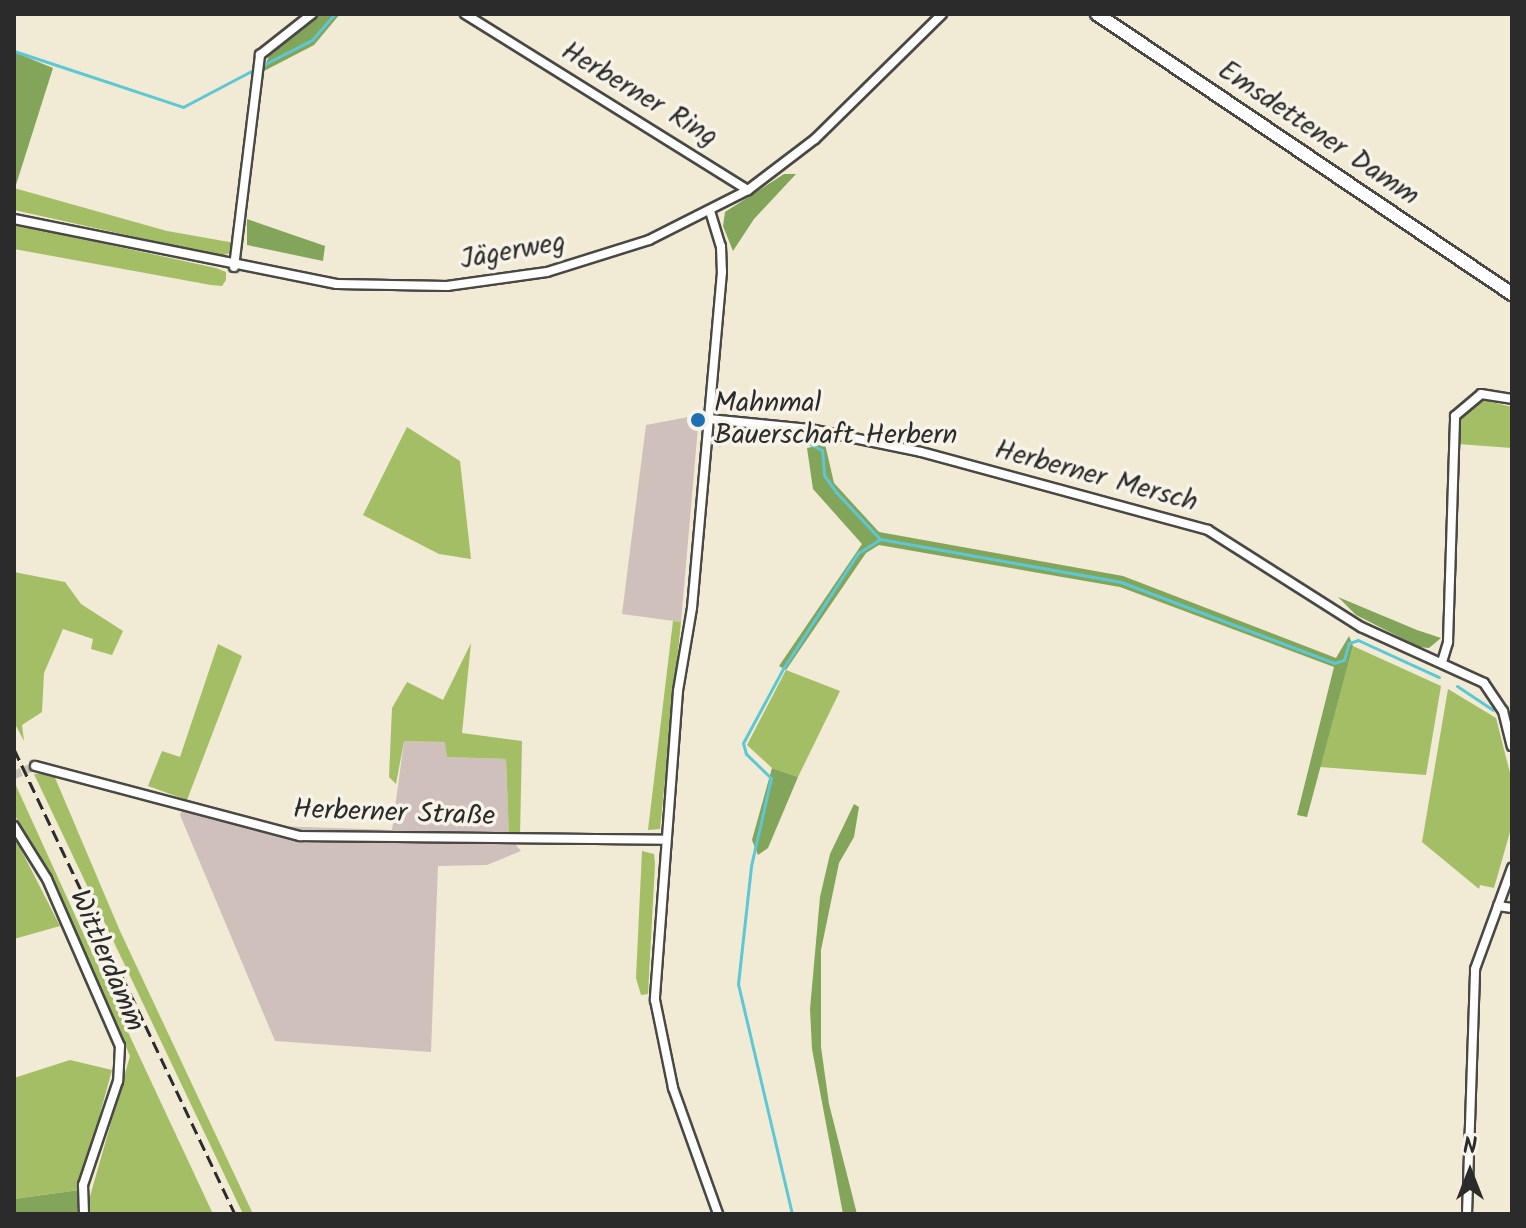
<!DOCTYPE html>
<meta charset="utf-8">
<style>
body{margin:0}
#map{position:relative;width:1526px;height:1228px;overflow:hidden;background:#f1ead4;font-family:Kalam,sans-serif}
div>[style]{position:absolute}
.industrial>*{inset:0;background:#d0c0bc}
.green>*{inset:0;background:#a3be64}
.forest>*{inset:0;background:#82a55a}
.stream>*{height:3px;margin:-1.5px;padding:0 1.5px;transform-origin:1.5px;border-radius:1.5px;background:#5cc7d5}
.street-tunnel>*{height:8px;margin-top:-4px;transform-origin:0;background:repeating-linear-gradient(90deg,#c9c4b2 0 8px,transparent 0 12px)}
.roads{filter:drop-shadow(2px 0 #494844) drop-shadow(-2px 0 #494844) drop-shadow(0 2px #494844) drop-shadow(0 -2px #494844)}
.street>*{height:8px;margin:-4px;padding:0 4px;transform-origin:4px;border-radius:4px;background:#fff}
.primary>*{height:12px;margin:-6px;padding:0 6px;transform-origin:6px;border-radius:6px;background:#fff}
.rail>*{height:3px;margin-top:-1.5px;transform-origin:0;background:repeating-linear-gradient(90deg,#2b2b2b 0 12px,transparent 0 18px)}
.dots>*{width:22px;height:22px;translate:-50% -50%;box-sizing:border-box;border:4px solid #f7f3e8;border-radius:50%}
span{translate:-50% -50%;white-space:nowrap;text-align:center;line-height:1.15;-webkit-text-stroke:7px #f7f3e8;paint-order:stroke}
.street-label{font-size:28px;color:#2b2b2b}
.poi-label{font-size:28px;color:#2b2b2b}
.left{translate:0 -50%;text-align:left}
.frame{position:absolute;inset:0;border:16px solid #2b2b2b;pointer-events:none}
.north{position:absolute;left:1430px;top:1132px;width:80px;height:80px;-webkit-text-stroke:6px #f7f3e8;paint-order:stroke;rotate:0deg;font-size:22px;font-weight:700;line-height:32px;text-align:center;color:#2b2b2b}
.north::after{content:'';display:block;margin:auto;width:28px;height:36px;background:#2b2b2b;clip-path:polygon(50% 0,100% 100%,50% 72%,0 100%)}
</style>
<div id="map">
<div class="industrial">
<div style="clip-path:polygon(699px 415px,681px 622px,622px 614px,646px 425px)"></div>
<div style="clip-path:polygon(404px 741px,446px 742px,448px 757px,506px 759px,509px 837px,521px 851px,487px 865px,438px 866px,431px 1052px,275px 1041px,180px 815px,187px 800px,275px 826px,392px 830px)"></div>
</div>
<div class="green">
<div style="clip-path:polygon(14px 188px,167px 231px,235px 243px,232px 252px,221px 256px,14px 210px)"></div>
<div style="clip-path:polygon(14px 224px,216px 268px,226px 272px,226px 280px,222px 286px,211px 285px,14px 249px)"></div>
<div style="clip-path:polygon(1480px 399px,1512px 407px,1512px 448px,1458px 444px,1460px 420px)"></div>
<div style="clip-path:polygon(407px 427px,460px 461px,471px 559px,439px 554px,363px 515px)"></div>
<div style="clip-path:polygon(14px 572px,65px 582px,81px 604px,123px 631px,112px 655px,91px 649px,93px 639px,63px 629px,44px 673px,42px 712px,22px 725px,24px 741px,14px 722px)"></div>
<div style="clip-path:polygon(673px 621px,681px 622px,660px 829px,648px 830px)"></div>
<div style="clip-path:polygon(471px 643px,462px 733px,522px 741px,520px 836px,509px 837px,506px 759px,447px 757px,445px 742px,404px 741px,396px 784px,389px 777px,392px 708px,407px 682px,443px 700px)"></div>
<div style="clip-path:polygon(218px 644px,242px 656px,187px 800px,148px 786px,162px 751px,180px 757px)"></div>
<div style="clip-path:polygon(1353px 646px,1441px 686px,1426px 775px,1320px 767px)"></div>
<div style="clip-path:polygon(786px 670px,840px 691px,798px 777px,772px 768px,747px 745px)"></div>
<div style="clip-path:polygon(1448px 689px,1496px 718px,1510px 773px,1512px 825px,1494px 888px,1480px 885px,1479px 889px,1422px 842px)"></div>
<div style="clip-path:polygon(53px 773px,120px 931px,253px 1214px,243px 1214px,34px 774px)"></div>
<div style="clip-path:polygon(14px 781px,134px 1045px,213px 1214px,85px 1214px,130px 1056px,50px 874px,14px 814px)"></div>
<div style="clip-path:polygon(14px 836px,60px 926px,14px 939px)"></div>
<div style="clip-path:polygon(642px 851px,654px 854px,655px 864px,648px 994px,641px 995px,636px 978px)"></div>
<div style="clip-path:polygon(70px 1060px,112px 1070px,79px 1190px,14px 1199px,14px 1078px)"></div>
</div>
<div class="forest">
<div style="clip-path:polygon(319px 14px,340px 14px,314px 45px,262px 72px,269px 56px)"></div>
<div style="clip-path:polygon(14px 52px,53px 68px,15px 188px,14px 188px)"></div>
<div style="clip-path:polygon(784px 174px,796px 174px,754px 219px,733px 251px,723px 226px,725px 212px)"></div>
<div style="clip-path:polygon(247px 219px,325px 246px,323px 261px,247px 245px)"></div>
<div style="clip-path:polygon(825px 444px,834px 483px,879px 532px,1123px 576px,1336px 658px,1349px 636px,1353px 646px,1307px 817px,1297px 815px,1334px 667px,1120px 587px,879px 545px,866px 553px,786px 670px,779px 666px,862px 544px,813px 489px,807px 448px)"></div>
<div style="clip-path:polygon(1338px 597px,1417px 630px,1441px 638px,1429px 648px,1419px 647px,1356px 615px)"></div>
<div style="clip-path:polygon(772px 768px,798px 777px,768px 848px,758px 855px,752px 840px)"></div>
<div style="clip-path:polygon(854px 804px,859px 807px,854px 837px,839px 863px,821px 950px,821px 1047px,829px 1104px,857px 1214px,843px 1214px,812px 1049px,810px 1009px,820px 897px,830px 854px)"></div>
<div style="clip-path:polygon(79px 1190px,85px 1214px,14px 1214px,14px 1199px)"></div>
</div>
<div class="stream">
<div style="left:14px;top:51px;width:178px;rotate:18.3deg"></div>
<div style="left:183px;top:107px;width:81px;rotate:-27.8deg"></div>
<div style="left:265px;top:64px;width:53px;rotate:-27.1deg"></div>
<div style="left:312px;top:40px;width:35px;rotate:-49deg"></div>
<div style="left:719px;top:445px;width:11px;rotate:-52deg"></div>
<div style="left:726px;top:436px;width:73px;rotate:1.6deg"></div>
<div style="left:799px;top:438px;width:26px;rotate:28deg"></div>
<div style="left:822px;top:450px;width:25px;rotate:85deg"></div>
<div style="left:824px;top:475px;width:21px;rotate:55deg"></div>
<div style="left:836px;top:492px;width:64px;rotate:46.9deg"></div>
<div style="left:880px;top:539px;width:245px;rotate:10.1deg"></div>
<div style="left:1121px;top:582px;width:228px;rotate:20.8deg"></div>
<div style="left:1334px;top:663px;width:10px;rotate:-17deg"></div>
<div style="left:1344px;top:660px;width:18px;rotate:-74deg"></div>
<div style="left:1349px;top:643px;width:9px;rotate:-18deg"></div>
<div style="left:1358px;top:640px;width:89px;rotate:24.6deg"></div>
<div style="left:1457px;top:686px;width:43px;rotate:33.7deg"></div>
<div style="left:792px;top:1214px;width:236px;rotate:-103.2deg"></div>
<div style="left:738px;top:984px;width:119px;rotate:-83.7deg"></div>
<div style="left:751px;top:866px;width:90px;rotate:-77.2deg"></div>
<div style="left:771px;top:778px;width:35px;rotate:-136deg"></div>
<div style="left:746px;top:754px;width:11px;rotate:-105deg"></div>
<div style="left:743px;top:743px;width:86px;rotate:-61.7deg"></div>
<div style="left:784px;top:667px;width:136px;rotate:-57deg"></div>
<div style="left:858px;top:553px;width:26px;rotate:-32deg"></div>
</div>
<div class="street-tunnel">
<div style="left:14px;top:775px;width:23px;rotate:-23deg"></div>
</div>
<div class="roads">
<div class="street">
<div style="left:465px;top:14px;width:333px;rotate:31.9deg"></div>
<div style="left:710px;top:211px;width:37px;rotate:73deg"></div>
<div style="left:721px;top:246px;width:26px;rotate:88deg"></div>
<div style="left:722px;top:272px;width:337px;rotate:95.1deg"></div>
<div style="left:692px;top:608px;width:84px;rotate:99.6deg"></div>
<div style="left:678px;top:691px;width:310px;rotate:94.3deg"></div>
<div style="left:655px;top:1000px;width:90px;rotate:78.4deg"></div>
<div style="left:673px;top:1088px;width:134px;rotate:70.3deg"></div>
<div style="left:14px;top:219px;width:329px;rotate:11.4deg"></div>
<div style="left:337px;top:284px;width:110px;rotate:1deg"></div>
<div style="left:447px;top:286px;width:101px;rotate:-8deg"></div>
<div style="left:547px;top:272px;width:107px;rotate:-17.4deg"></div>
<div style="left:649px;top:240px;width:111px;rotate:-26.8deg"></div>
<div style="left:748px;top:190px;width:84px;rotate:-37.3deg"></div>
<div style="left:815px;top:139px;width:178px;rotate:-44.5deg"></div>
<div style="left:234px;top:267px;width:214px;rotate:-83deg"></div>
<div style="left:260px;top:55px;width:66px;rotate:-38.3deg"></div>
<div style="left:709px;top:419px;width:101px;rotate:5.7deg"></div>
<div style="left:810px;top:429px;width:113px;rotate:11.7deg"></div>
<div style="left:921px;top:452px;width:297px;rotate:15.2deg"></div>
<div style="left:1208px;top:530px;width:181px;rotate:32.4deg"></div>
<div style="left:1361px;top:627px;width:135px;rotate:24.5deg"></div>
<div style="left:1484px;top:683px;width:34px;rotate:56deg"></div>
<div style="left:1503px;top:711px;width:36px;rotate:76deg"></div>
<div style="left:1442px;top:662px;width:21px;rotate:-73deg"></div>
<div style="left:1448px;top:642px;width:226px;rotate:-88.2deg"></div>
<div style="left:1455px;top:416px;width:34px;rotate:-40deg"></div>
<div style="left:1481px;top:394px;width:31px;rotate:9deg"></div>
<div style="left:35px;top:766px;width:274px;rotate:14.8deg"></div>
<div style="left:300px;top:836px;width:365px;rotate:0.6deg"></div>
<div style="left:14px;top:826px;width:62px;rotate:58.1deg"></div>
<div style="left:47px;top:879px;width:182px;rotate:66.4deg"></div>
<div style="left:120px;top:1046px;width:35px;rotate:93deg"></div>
<div style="left:118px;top:1081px;width:110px;rotate:108.6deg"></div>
<div style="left:83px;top:1185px;width:29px;rotate:88deg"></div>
<div style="left:1498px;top:906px;width:14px;rotate:8deg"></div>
<div style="left:1467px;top:1214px;width:245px;rotate:-88.1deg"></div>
<div style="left:1475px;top:969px;width:108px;rotate:-69.9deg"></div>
</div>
<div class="primary">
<div style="left:1097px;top:14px;width:501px;rotate:34.01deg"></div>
</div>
</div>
<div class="rail">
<div style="left:14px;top:749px;width:515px;rotate:64.58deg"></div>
</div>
<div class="dots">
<div style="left:698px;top:420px;background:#1f6fb2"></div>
</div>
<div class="street-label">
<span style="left:639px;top:95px;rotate:31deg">Herberner Ring</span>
<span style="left:1318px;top:134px;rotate:34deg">Emsdettener Damm</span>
<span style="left:513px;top:252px;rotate:-10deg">Jägerweg</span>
<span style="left:1096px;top:477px;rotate:15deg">Herberner Mersch</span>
<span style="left:394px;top:814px;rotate:2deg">Herberner Straße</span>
<span style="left:106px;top:961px;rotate:67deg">Wittlerdamm</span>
</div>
<div class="poi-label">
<span class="left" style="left:714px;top:420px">Mahnmal<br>Bauerschaft Herbern</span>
</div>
<div class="frame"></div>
<div class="north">N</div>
</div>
